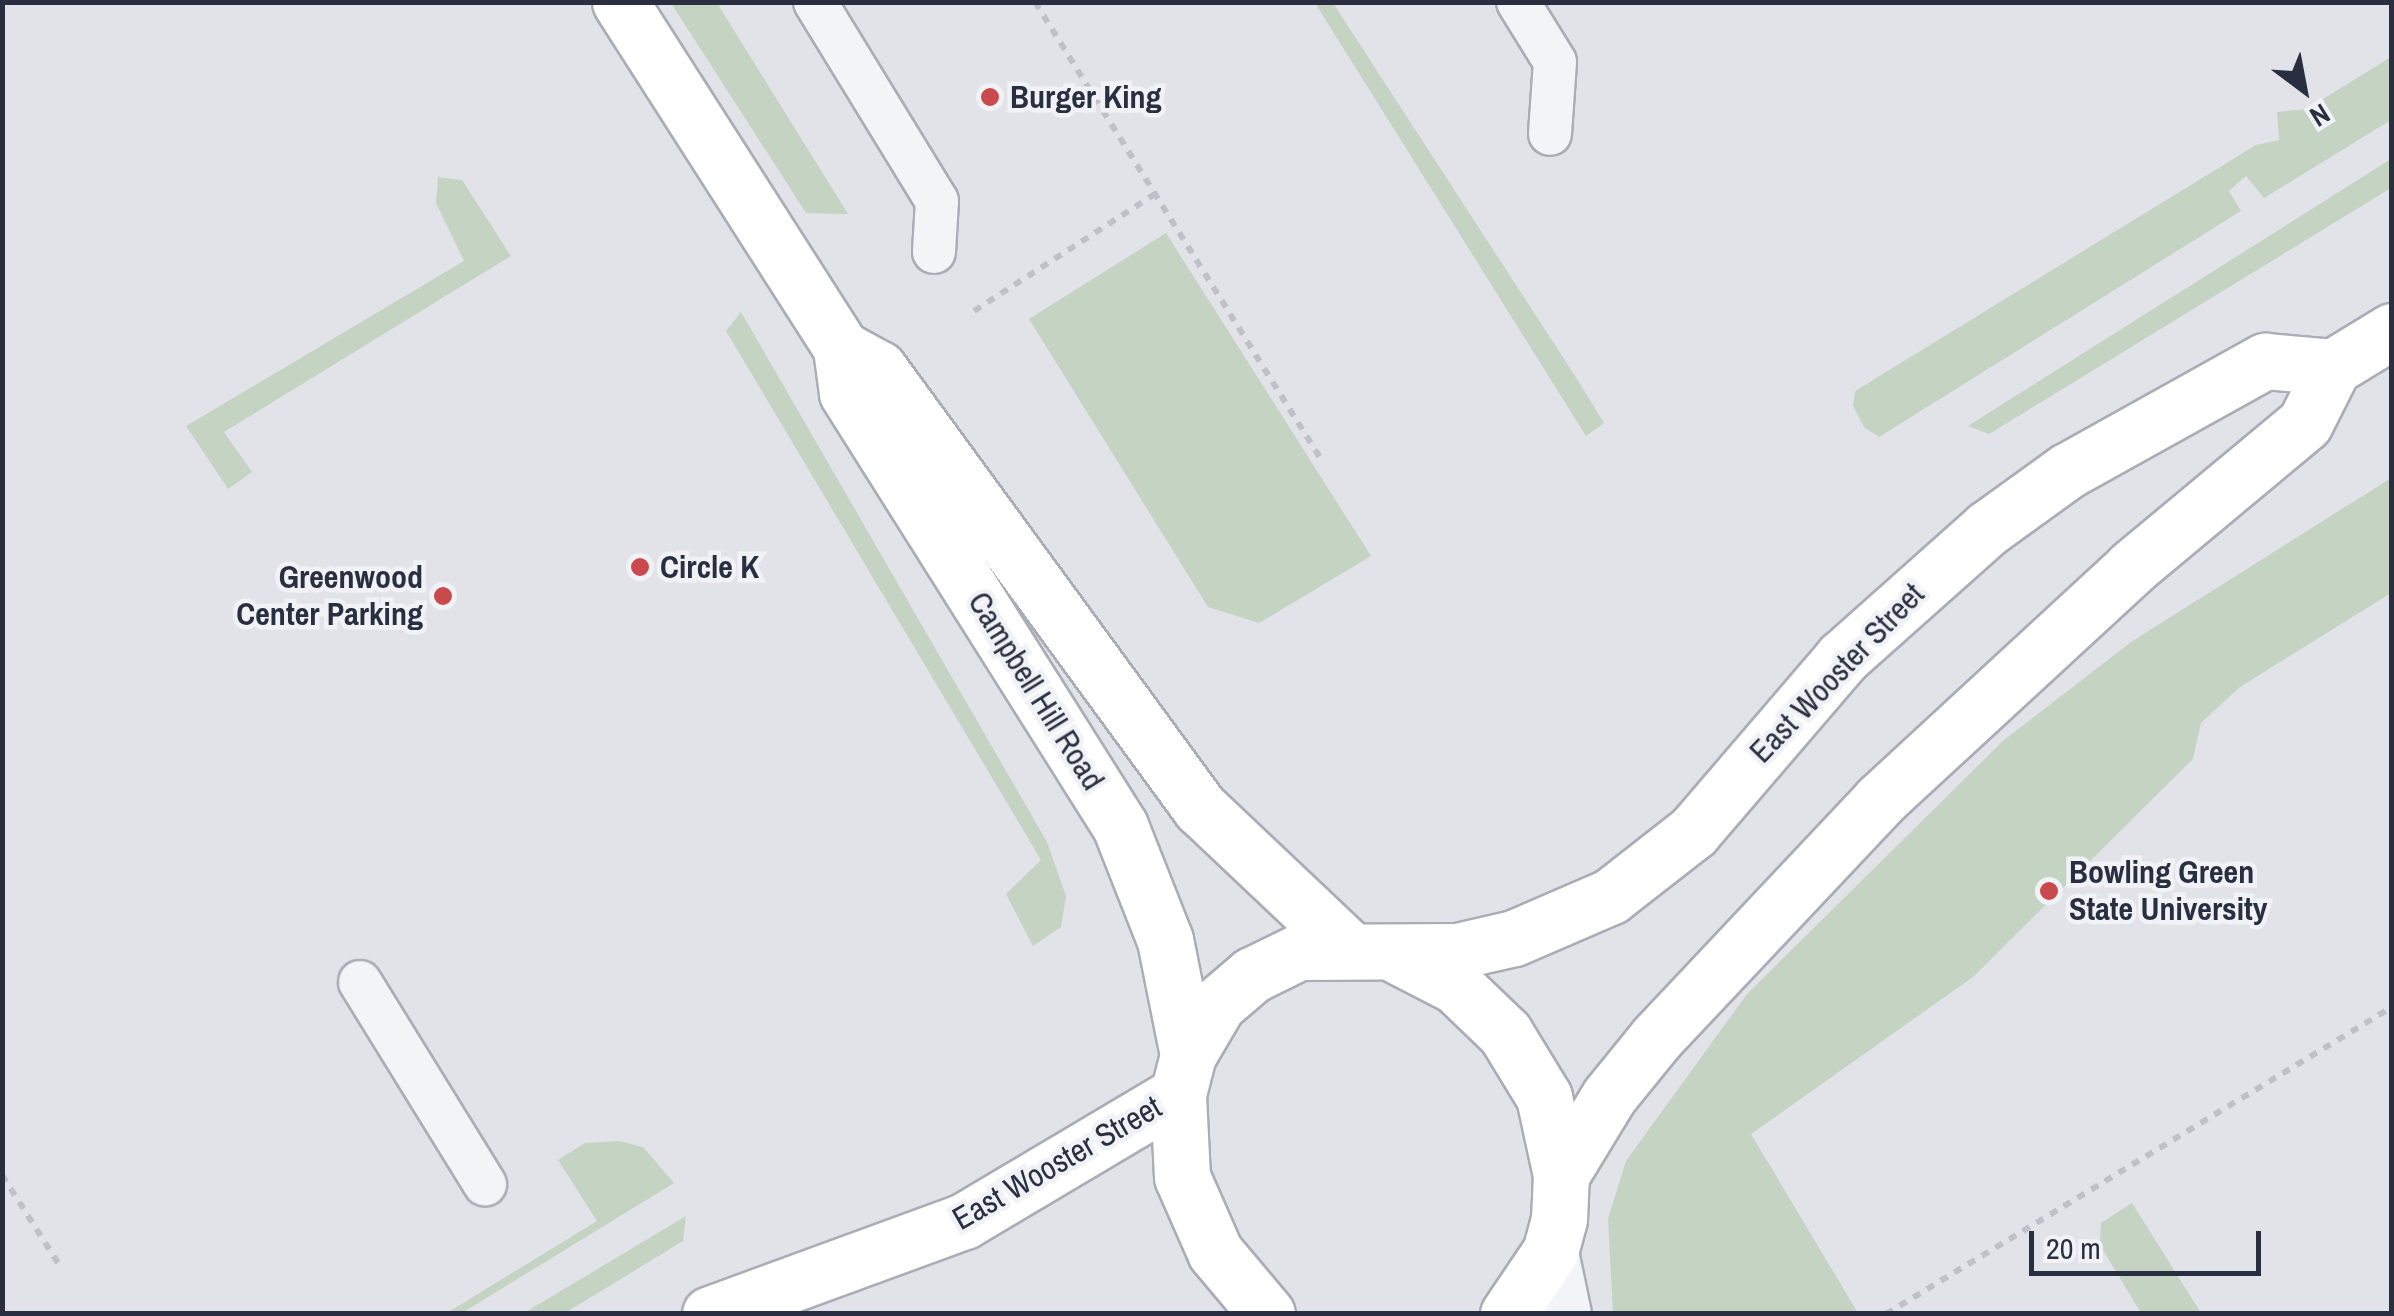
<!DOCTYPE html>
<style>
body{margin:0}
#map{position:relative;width:2394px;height:1316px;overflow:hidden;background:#e1e3e9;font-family:"Archivo Narrow",sans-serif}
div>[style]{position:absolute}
.green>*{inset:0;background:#c4d3c2}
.path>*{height:6px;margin-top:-3px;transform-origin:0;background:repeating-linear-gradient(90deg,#bec1c7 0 8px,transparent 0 16px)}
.roads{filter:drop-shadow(2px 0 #aaadb6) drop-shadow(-2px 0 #aaadb6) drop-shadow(0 2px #aaadb6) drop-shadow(0 -2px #aaadb6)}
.service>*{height:42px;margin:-21px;padding:0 21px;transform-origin:21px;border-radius:21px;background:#f3f4f7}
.tertiary>*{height:55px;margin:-27.5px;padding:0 27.5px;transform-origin:27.5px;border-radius:27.5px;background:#f3f4f7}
.secondary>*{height:55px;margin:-27.5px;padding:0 27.5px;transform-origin:27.5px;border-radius:27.5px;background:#fff}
.dots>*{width:28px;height:28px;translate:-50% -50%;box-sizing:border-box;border:5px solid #f0f2f6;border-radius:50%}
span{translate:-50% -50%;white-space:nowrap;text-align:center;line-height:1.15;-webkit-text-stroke:9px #f0f2f6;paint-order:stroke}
.poi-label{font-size:32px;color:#292f40;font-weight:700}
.left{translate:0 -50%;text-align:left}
.right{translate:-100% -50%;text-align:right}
.street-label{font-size:32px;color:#292f40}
.frame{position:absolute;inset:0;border:5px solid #292f40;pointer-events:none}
.north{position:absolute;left:2254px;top:40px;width:100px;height:100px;-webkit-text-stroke:8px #f0f2f6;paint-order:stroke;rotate:148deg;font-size:28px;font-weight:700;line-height:40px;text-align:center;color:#292f40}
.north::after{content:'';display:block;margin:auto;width:35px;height:45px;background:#292f40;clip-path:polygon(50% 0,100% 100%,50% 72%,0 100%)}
.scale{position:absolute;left:2029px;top:1231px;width:232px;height:45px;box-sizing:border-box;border:5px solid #292f40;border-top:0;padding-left:12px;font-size:30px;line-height:35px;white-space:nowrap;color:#292f40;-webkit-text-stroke:8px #f0f2f6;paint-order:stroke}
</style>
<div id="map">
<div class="green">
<div style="clip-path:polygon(671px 3px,717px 3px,848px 214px,806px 213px)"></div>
<div style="clip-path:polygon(1315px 3px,1333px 3px,1577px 379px,1604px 423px,1586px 436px)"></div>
<div style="clip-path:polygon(2391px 57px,2391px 120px,2264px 198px,2246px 176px,2229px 191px,2241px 211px,1879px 437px,1864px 427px,1853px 406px,1855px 391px,2256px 145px,2279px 140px,2277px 112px,2307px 109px)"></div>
<div style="clip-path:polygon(2391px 159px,2391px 188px,1989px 434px,1968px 426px)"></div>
<div style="clip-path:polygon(438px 177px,462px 180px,511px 256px,224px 432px,252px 472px,228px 489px,186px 426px,464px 261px,436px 203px)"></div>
<div style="clip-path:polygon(1166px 233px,1371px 556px,1259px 623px,1208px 607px,1029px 319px)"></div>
<div style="clip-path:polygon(741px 312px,1047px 842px,1066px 896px,1061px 927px,1033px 946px,1006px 894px,1041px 860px,726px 331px)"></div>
<div style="clip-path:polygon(2391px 478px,2391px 593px,2240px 687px,2201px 723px,2193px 759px,1973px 977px,1751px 1134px,1858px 1313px,1613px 1313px,1608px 1219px,1626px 1161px,1747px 994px,2004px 740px,2131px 642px)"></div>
<div style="clip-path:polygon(619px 1141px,643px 1147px,674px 1183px,462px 1313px,447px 1313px,597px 1221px,558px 1160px,585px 1143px)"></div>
<div style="clip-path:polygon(2132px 1203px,2201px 1313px,2141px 1313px,2100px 1245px,2101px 1223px)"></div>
<div style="clip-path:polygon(686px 1216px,683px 1241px,565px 1313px,524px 1313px)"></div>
</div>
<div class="path">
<div style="left:1035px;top:2px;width:541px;rotate:57.98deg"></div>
<div style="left:974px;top:311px;width:216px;rotate:-32.9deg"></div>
<div style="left:2px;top:1175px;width:108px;rotate:57.5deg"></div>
<div style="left:1886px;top:1314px;width:592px;rotate:-31.25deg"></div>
</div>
<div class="roads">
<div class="service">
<div style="left:815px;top:2px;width:233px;rotate:58.5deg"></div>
<div style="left:937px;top:201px;width:51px;rotate:93.4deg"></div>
<div style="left:1518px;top:2px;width:70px;rotate:58.3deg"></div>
<div style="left:1555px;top:62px;width:72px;rotate:94deg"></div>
<div style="left:360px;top:982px;width:238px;rotate:58.3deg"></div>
</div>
<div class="tertiary">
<div style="left:1550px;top:1252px;width:63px;rotate:78.2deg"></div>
</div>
<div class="secondary">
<div style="left:620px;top:2px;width:411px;rotate:57.4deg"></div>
<div style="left:841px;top:348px;width:45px;rotate:82.4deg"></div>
<div style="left:847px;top:393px;width:512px;rotate:57.77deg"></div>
<div style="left:1120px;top:826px;width:123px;rotate:68.5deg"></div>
<div style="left:1165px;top:940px;width:117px;rotate:78.7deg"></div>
<div style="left:841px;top:348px;width:43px;rotate:28.9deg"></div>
<div style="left:879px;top:369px;width:544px;rotate:53.83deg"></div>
<div style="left:1200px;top:808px;width:204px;rotate:43.4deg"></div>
<div style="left:1398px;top:956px;width:65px;rotate:27.3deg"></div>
<div style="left:1456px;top:986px;width:68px;rotate:43.8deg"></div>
<div style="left:1505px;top:1033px;width:75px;rotate:58.6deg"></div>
<div style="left:1544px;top:1097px;width:80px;rotate:77.7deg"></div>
<div style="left:1561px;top:1175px;width:44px;rotate:92.6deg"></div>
<div style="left:1559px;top:1219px;width:34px;rotate:105deg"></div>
<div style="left:1550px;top:1252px;width:75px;rotate:124.1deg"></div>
<div style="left:1561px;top:1175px;width:92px;rotate:-58.7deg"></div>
<div style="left:1609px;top:1096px;width:76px;rotate:-50.9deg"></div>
<div style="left:1657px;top:1037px;width:325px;rotate:-46.7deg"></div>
<div style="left:1880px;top:800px;width:342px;rotate:-42.7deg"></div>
<div style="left:2131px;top:568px;width:226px;rotate:-39.8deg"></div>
<div style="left:2305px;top:423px;width:63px;rotate:-63.4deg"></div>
<div style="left:2333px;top:367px;width:69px;rotate:-31.4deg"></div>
<div style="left:710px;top:1314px;width:270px;rotate:-20.1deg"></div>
<div style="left:964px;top:1221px;width:249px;rotate:-30.7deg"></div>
<div style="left:1267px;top:1314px;width:81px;rotate:-130deg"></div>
<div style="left:1215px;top:1252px;width:82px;rotate:-113.7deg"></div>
<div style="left:1182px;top:1177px;width:83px;rotate:-92.8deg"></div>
<div style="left:1178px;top:1094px;width:40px;rotate:-75.6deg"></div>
<div style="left:1188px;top:1055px;width:59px;rotate:-59.5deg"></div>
<div style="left:1218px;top:1004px;width:45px;rotate:-40.5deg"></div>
<div style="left:1252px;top:975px;width:52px;rotate:-26.1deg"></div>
<div style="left:1299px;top:952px;width:158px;rotate:-0.4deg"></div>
<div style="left:1457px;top:951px;width:58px;rotate:-12.8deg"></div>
<div style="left:1514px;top:938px;width:106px;rotate:-23.4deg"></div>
<div style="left:1611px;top:896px;width:104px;rotate:-38deg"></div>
<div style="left:1693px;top:832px;width:229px;rotate:-49.4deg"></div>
<div style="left:1842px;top:658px;width:195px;rotate:-41.7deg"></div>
<div style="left:1988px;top:528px;width:97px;rotate:-35.8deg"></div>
<div style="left:2067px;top:471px;width:227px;rotate:-29.1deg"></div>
<div style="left:2265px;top:361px;width:68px;rotate:5deg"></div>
</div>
</div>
<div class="dots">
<div style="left:990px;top:97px;background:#ca494c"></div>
<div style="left:640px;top:567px;background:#ca494c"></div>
<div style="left:443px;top:596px;background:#ca494c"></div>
<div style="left:2049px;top:891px;background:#ca494c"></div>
</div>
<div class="poi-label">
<span class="left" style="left:1010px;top:97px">Burger King</span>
<span class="left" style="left:660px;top:567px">Circle K</span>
<span class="right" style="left:423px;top:596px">Greenwood<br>Center Parking</span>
<span class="left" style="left:2069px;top:891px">Bowling Green<br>State University</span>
</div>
<div class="street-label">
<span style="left:1837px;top:673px;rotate:-46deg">East Wooster Street</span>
<span style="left:1036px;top:691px;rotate:58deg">Campbell Hill Road</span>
<span style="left:1057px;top:1163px;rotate:-30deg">East Wooster Street</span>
</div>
<div class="frame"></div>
<div class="north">N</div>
<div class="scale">20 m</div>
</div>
